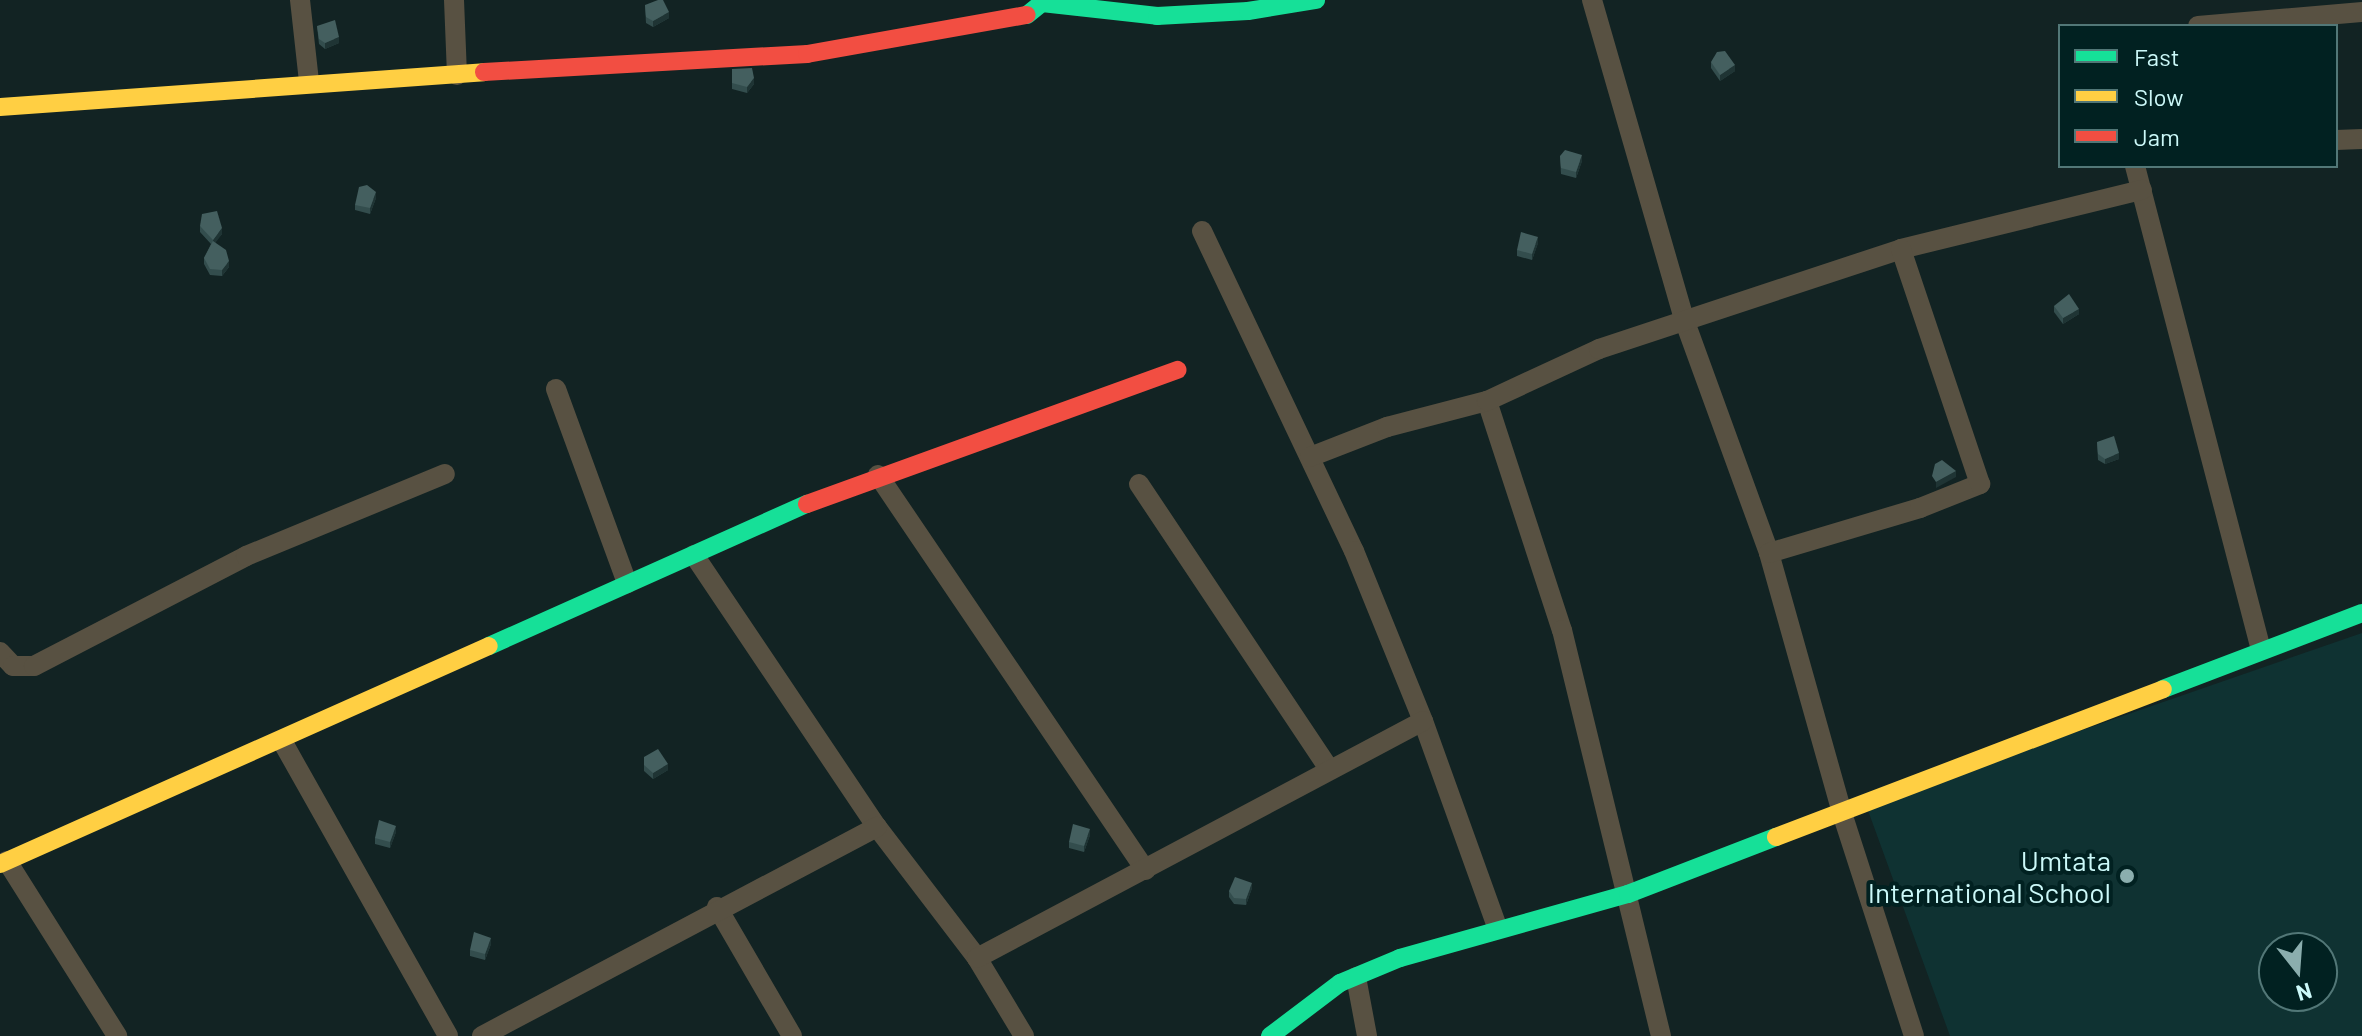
<!DOCTYPE html>
<style>
body{margin:0}
#map{position:relative;width:2362px;height:1036px;overflow:hidden;background:#122323;font-family:Barlow,sans-serif}
div>[style]{position:absolute}
.built>*{inset:0;background:#0f3232}
.street>*{height:20px;margin:-10px;padding:0 10px;transform-origin:10px;border-radius:10px;background:#585142}
.fast>*{height:18px;margin:-9px;padding:0 9px;transform-origin:9px;border-radius:9px;background:#16e098}
.slow>*{height:18px;margin:-9px;padding:0 9px;transform-origin:9px;border-radius:9px;background:#ffcf43}
.jam>*{height:18px;margin:-9px;padding:0 9px;transform-origin:9px;border-radius:9px;background:#f24e42}
.wall>*{inset:0;background:#334d4d}
.shaded-wall>*{inset:0;background:#1f3434}
.building>*{inset:0;background:#445f5f}
.dots>*{width:22px;height:22px;translate:-50% -50%;box-sizing:border-box;border:4px solid #012121;border-radius:50%}
span{translate:-50% -50%;white-space:nowrap;text-align:center;line-height:1.15;-webkit-text-stroke:8px #012121;paint-order:stroke}
.poi-label{font-size:28px;color:#ccf9f9}
.right{translate:-100% -50%;text-align:right}
.legend{position:absolute;left:2058px;top:24px;width:280px;height:144px;box-sizing:border-box;background:#012121;border:2px solid #527777;margin:0;padding:10px 14px;list-style:none;font-size:24px;color:#ccf9f9}
.legend li{display:flex;align-items:center;gap:16px;height:40px}
.legend b{width:40px;border:2px solid #527777}
.north{position:absolute;left:2258px;top:932px;width:80px;height:80px;box-sizing:border-box;background:#012121;border:2px solid #527777;border-radius:50%;rotate:163deg;font-size:22px;font-weight:700;line-height:32px;text-align:center;color:#ccf9f9}
.north::after{content:'';display:block;margin:auto;width:28px;height:36px;background:#8baeae;clip-path:polygon(50% 0,100% 100%,50% 72%,0 100%)}
</style>
<div id="map">
<div class="built">
<div style="clip-path:polygon(evenodd,2362px 633px,2362px 1036px,1950px 1036px,1866px 805px,2362px 633px,2274px 948px,2322px 948px,2322px 996px,2274px 996px,2274px 948px)"></div>
</div>
<div class="street">
<div style="left:300px;top:0;width:81px;rotate:83.7deg"></div>
<div style="left:454px;top:0;width:75px;rotate:87.7deg"></div>
<div style="left:1592px;top:0;width:335px;rotate:73.9deg"></div>
<div style="left:1685px;top:322px;width:246px;rotate:70deg"></div>
<div style="left:1769px;top:553px;width:267px;rotate:74.3deg"></div>
<div style="left:1841px;top:810px;width:237px;rotate:72.1deg"></div>
<div style="left:2198px;top:26px;width:165px;rotate:-4.9deg"></div>
<div style="left:2336px;top:140px;width:26px;rotate:-2deg"></div>
<div style="left:2135px;top:166px;width:499px;rotate:75.4deg"></div>
<div style="left:1202px;top:231px;width:354px;rotate:64.6deg"></div>
<div style="left:1354px;top:551px;width:183px;rotate:67.9deg"></div>
<div style="left:1423px;top:721px;width:219px;rotate:70.2deg"></div>
<div style="left:556px;top:389px;width:207px;rotate:69.9deg"></div>
<div style="left:1487px;top:401px;width:241px;rotate:71.9deg"></div>
<div style="left:1562px;top:630px;width:418px;rotate:76.3deg"></div>
<div style="left:1310px;top:457px;width:83px;rotate:-21.3deg"></div>
<div style="left:1387px;top:427px;width:103px;rotate:-14.6deg"></div>
<div style="left:1487px;top:401px;width:123px;rotate:-24.9deg"></div>
<div style="left:1599px;top:349px;width:318px;rotate:-18.3deg"></div>
<div style="left:1901px;top:249px;width:248px;rotate:-13.8deg"></div>
<div style="left:878px;top:475px;width:477px;rotate:55.9deg"></div>
<div style="left:1139px;top:484px;width:343px;rotate:56.3deg"></div>
<div style="left:1769px;top:553px;width:158px;rotate:-16.6deg"></div>
<div style="left:1920px;top:508px;width:65px;rotate:-21.8deg"></div>
<div style="left:1980px;top:484px;width:248px;rotate:-108.6deg"></div>
<div style="left:694px;top:555px;width:328px;rotate:56.1deg"></div>
<div style="left:877px;top:827px;width:165px;rotate:52.6deg"></div>
<div style="left:977px;top:958px;width:91px;rotate:58.9deg"></div>
<div style="left:0;top:652px;width:19px;rotate:47deg"></div>
<div style="left:13px;top:666px;width:21px"></div>
<div style="left:34px;top:666px;width:239px;rotate:-27.4deg"></div>
<div style="left:246px;top:556px;width:215px;rotate:-22.4deg"></div>
<div style="left:282px;top:741px;width:338px;rotate:60.6deg"></div>
<div style="left:7px;top:861px;width:207px;rotate:57.8deg"></div>
<div style="left:717px;top:907px;width:149px;rotate:59.8deg"></div>
<div style="left:977px;top:958px;width:505px;rotate:-27.99deg"></div>
<div style="left:1356px;top:977px;width:60px;rotate:79.4deg"></div>
<div style="left:482px;top:1036px;width:447px;rotate:-27.9deg"></div>
</div>
<div class="fast">
<div style="left:1027px;top:15px;width:19px;rotate:-39deg"></div>
<div style="left:1042px;top:3px;width:116px;rotate:6.4deg"></div>
<div style="left:1157px;top:16px;width:91px;rotate:-3.1deg"></div>
<div style="left:1248px;top:11px;width:69px;rotate:-9.2deg"></div>
<div style="left:489px;top:646px;width:348px;rotate:-24.1deg"></div>
<div style="left:2163px;top:689px;width:213px;rotate:-20.9deg"></div>
<div style="left:1270px;top:1036px;width:88px;rotate:-37.1deg"></div>
<div style="left:1340px;top:983px;width:65px;rotate:-22.6deg"></div>
<div style="left:1400px;top:958px;width:237px;rotate:-15.7deg"></div>
<div style="left:1628px;top:894px;width:159px;rotate:-21.1deg"></div>
</div>
<div class="slow">
<div style="left:0;top:107px;width:485px;rotate:-4.1deg"></div>
<div style="left:1776px;top:837px;width:414px;rotate:-20.9deg"></div>
<div style="left:0;top:864px;width:535px;rotate:-24.03deg"></div>
</div>
<div class="jam">
<div style="left:484px;top:72px;width:324px;rotate:-3.2deg"></div>
<div style="left:807px;top:54px;width:223px;rotate:-10.1deg"></div>
<div style="left:807px;top:504px;width:394px;rotate:-19.9deg"></div>
</div>
<div class="wall">
<div style="clip-path:polygon(645px 5px,669px 18px,653px 27px,646px 23px)"></div>
<div style="clip-path:polygon(317px 26px,339px 43px,325px 49px,319px 44px)"></div>
<div style="clip-path:polygon(1711px 62px,1735px 71px,1720px 81px,1711px 68px)"></div>
<div style="clip-path:polygon(732px 69px,754px 84px,747px 93px,732px 89px)"></div>
<div style="clip-path:polygon(1560px 156px,1582px 161px,1576px 178px,1561px 174px)"></div>
<div style="clip-path:polygon(376px 198px,370px 214px,355px 210px,355px 205px)"></div>
<div style="clip-path:polygon(200px 226px,222px 234px,215px 242px,229px 267px,222px 276px,210px 275px,204px 264px,204px 258px,211px 244px,200px 232px)"></div>
<div style="clip-path:polygon(1538px 243px,1532px 260px,1517px 256px,1517px 250px)"></div>
<div style="clip-path:polygon(2054px 306px,2079px 314px,2063px 324px,2054px 312px)"></div>
<div style="clip-path:polygon(2097px 442px,2119px 459px,2105px 464px,2098px 460px)"></div>
<div style="clip-path:polygon(644px 757px,668px 770px,653px 779px,644px 771px)"></div>
<div style="clip-path:polygon(396px 832px,390px 848px,375px 844px,375px 838px)"></div>
<div style="clip-path:polygon(1090px 835px,1084px 852px,1069px 848px,1069px 842px)"></div>
<div style="clip-path:polygon(1252px 888px,1246px 905px,1234px 904px,1229px 897px,1229px 891px)"></div>
<div style="clip-path:polygon(491px 944px,485px 960px,470px 956px,470px 950px)"></div>
</div>
<div class="shaded-wall">
<div style="clip-path:polygon(669px 12px,669px 18px,653px 27px,653px 21px)"></div>
<div style="clip-path:polygon(339px 37px,339px 43px,325px 49px,325px 43px)"></div>
<div style="clip-path:polygon(1735px 65px,1735px 71px,1720px 81px,1720px 75px)"></div>
<div style="clip-path:polygon(754px 78px,754px 84px,747px 93px,747px 87px)"></div>
<div style="clip-path:polygon(1582px 155px,1582px 161px,1576px 178px,1576px 172px)"></div>
<div style="clip-path:polygon(376px 192px,376px 198px,370px 214px,370px 208px)"></div>
<div style="clip-path:polygon(222px 228px,222px 234px,213px 246px,213px 240px)"></div>
<div style="clip-path:polygon(1538px 237px,1538px 243px,1532px 260px,1532px 254px)"></div>
<div style="clip-path:polygon(229px 261px,229px 267px,222px 276px,222px 270px)"></div>
<div style="clip-path:polygon(2079px 309px,2079px 314px,2063px 324px,2063px 318px)"></div>
<div style="clip-path:polygon(2119px 453px,2119px 459px,2105px 464px,2105px 459px)"></div>
<div style="clip-path:polygon(1956px 471px,1956px 477px,1936px 488px,1936px 482px)"></div>
<div style="clip-path:polygon(668px 764px,668px 770px,653px 779px,653px 773px)"></div>
<div style="clip-path:polygon(396px 826px,396px 832px,390px 848px,390px 842px)"></div>
<div style="clip-path:polygon(1090px 829px,1090px 835px,1084px 852px,1084px 846px)"></div>
<div style="clip-path:polygon(1252px 883px,1252px 888px,1246px 905px,1246px 899px)"></div>
<div style="clip-path:polygon(491px 938px,491px 944px,485px 960px,485px 954px)"></div>
</div>
<div class="building">
<div style="clip-path:polygon(658px 0,663px 0,669px 12px,653px 21px,646px 17px,645px 5px)"></div>
<div style="clip-path:polygon(335px 20px,339px 37px,325px 43px,319px 39px,317px 26px)"></div>
<div style="clip-path:polygon(1725px 51px,1735px 65px,1720px 75px,1711px 62px,1717px 52px)"></div>
<div style="clip-path:polygon(752px 68px,754px 78px,747px 87px,732px 83px,732px 69px)"></div>
<div style="clip-path:polygon(1565px 150px,1582px 155px,1576px 172px,1561px 168px,1560px 156px)"></div>
<div style="clip-path:polygon(367px 185px,376px 192px,370px 208px,355px 205px,359px 187px)"></div>
<div style="clip-path:polygon(217px 211px,222px 228px,213px 240px,200px 226px,202px 214px)"></div>
<div style="clip-path:polygon(1521px 232px,1538px 237px,1532px 254px,1517px 250px)"></div>
<div style="clip-path:polygon(213px 241px,226px 250px,229px 261px,222px 270px,210px 269px,204px 258px)"></div>
<div style="clip-path:polygon(2069px 294px,2079px 309px,2063px 318px,2054px 306px)"></div>
<div style="clip-path:polygon(2114px 436px,2119px 453px,2105px 459px,2098px 454px,2097px 442px)"></div>
<div style="clip-path:polygon(1942px 460px,1956px 471px,1936px 482px,1932px 476px,1935px 464px)"></div>
<div style="clip-path:polygon(658px 749px,668px 764px,653px 773px,644px 765px,644px 757px)"></div>
<div style="clip-path:polygon(379px 820px,396px 826px,390px 842px,375px 838px)"></div>
<div style="clip-path:polygon(1073px 824px,1090px 829px,1084px 846px,1069px 842px)"></div>
<div style="clip-path:polygon(1235px 877px,1252px 883px,1246px 899px,1234px 898px,1229px 891px)"></div>
<div style="clip-path:polygon(474px 932px,491px 938px,485px 954px,470px 950px)"></div>
</div>
<div class="dots">
<div style="left:2127px;top:876px;background:#8baeae"></div>
</div>
<div class="poi-label">
<span class="right" style="left:2111px;top:876px">Umtata<br>International School</span>
</div>
<ul class="legend">
<li><b style="height:10px;background:#16e098"></b>Fast</li>
<li><b style="height:10px;background:#ffcf43"></b>Slow</li>
<li><b style="height:10px;background:#f24e42"></b>Jam</li>
</ul>
<div class="north">N</div>
</div>
